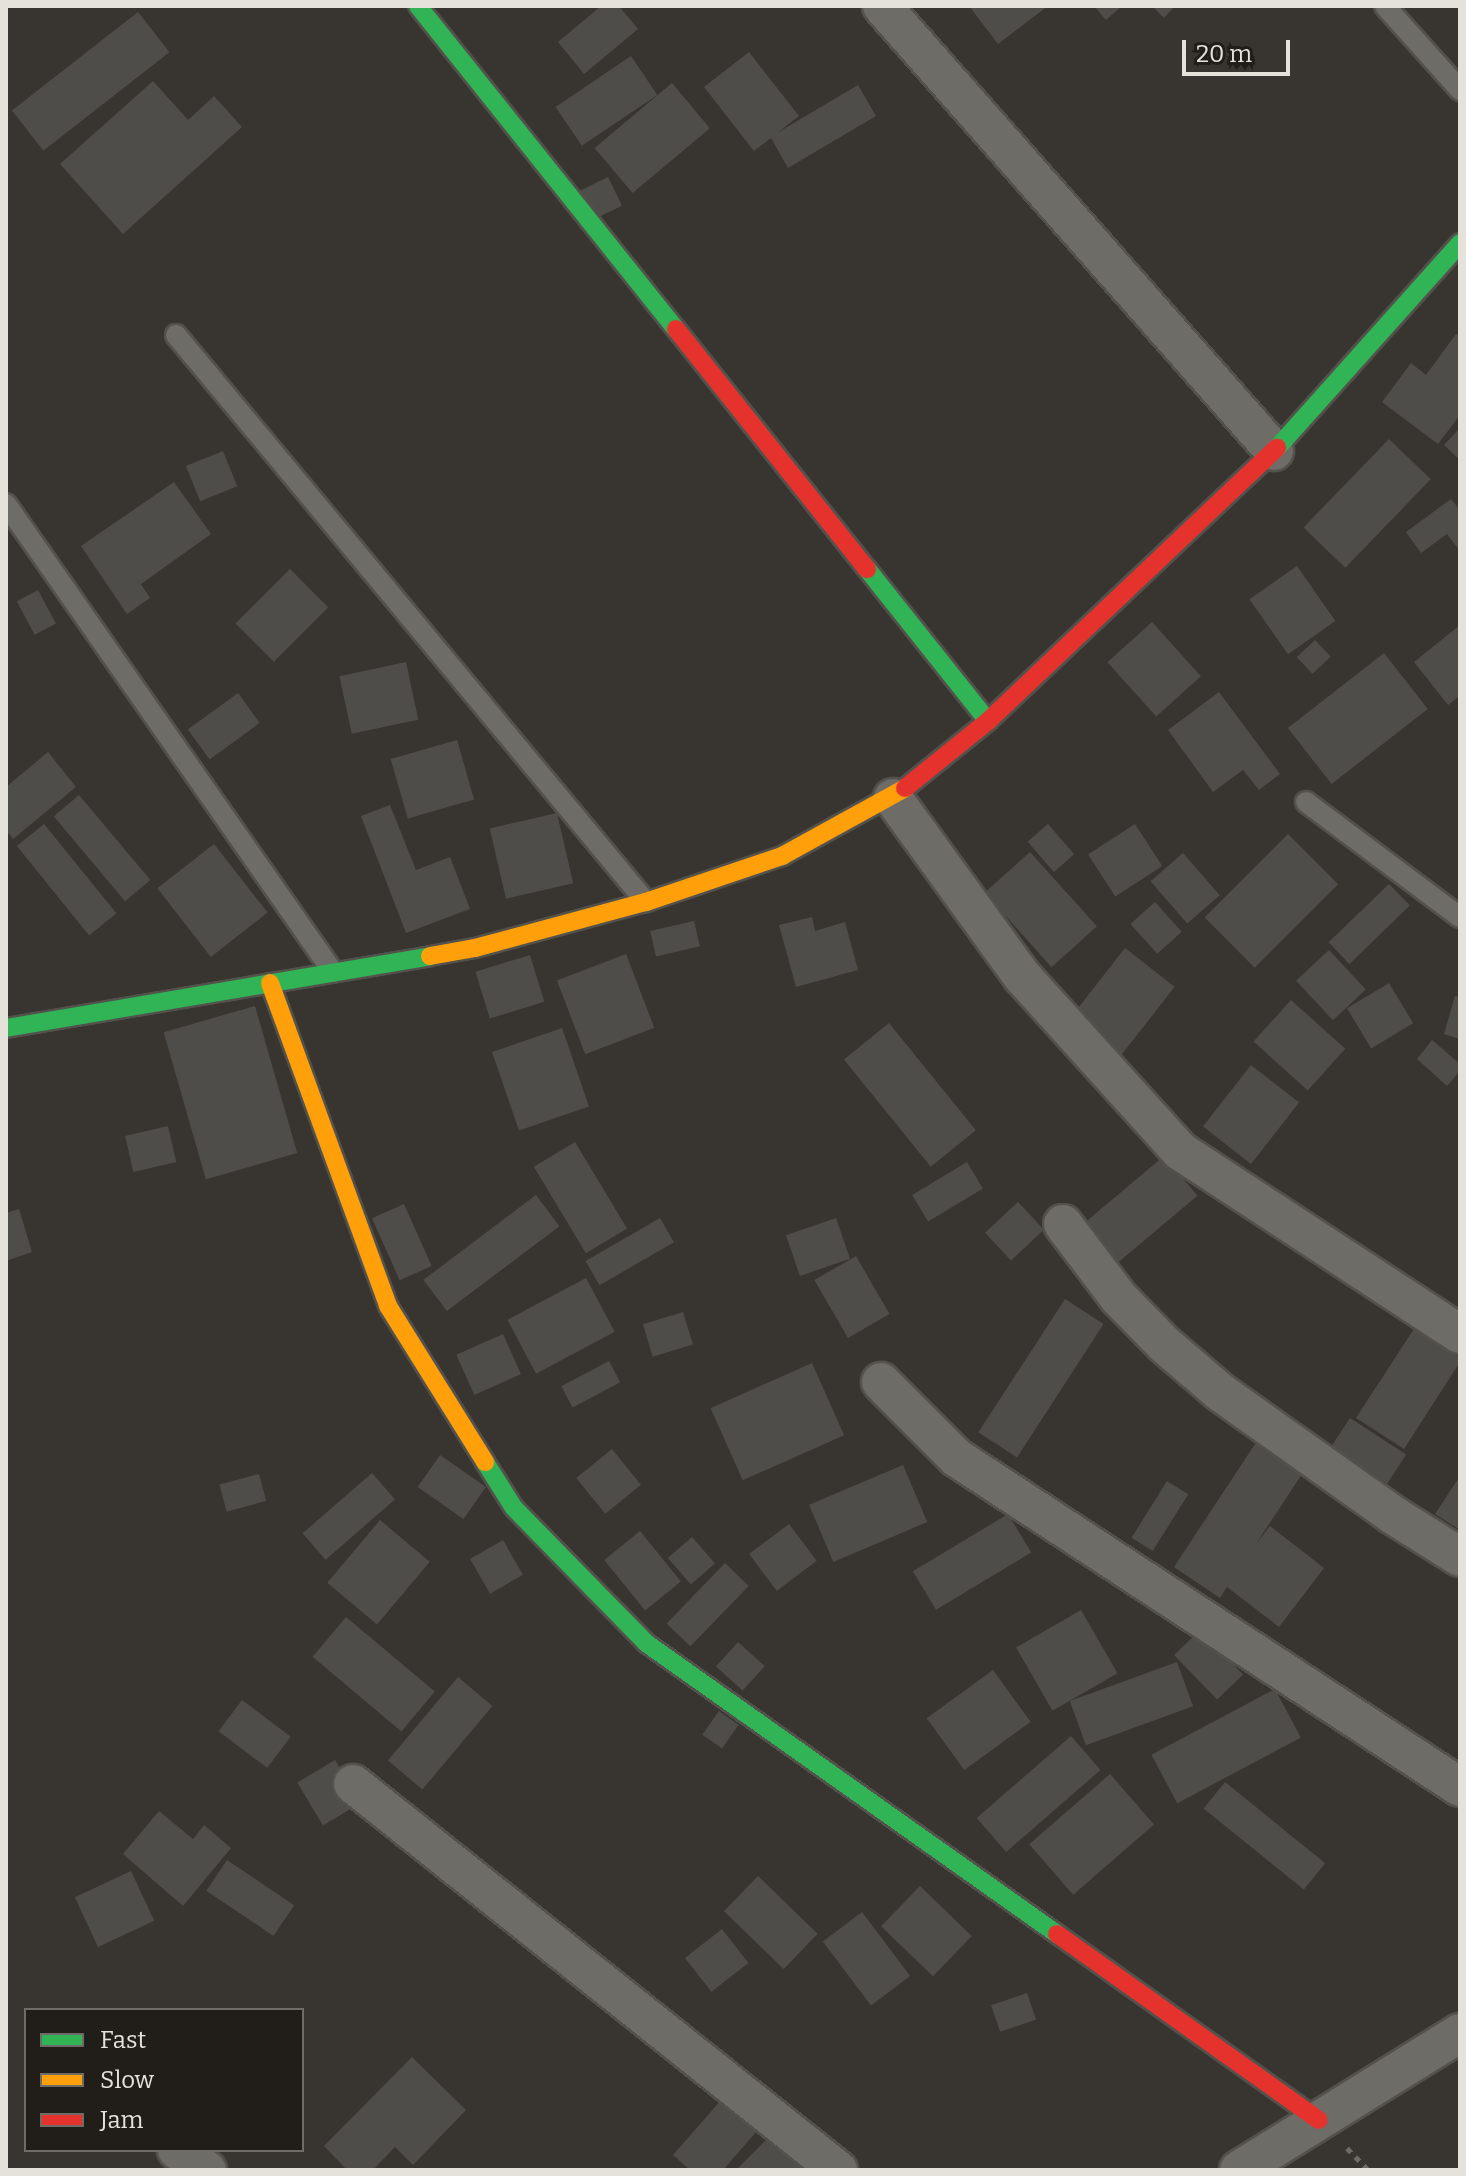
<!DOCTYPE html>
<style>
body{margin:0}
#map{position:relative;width:1466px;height:2176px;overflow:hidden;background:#383530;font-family:Bitter,serif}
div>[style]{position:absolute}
.building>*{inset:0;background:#4f4d49;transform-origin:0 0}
.path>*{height:5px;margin-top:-2.5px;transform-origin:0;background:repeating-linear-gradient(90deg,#6e6b67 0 6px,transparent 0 12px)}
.roads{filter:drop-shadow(2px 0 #53514c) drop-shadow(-2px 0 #53514c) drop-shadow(0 2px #53514c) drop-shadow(0 -2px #53514c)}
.lane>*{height:20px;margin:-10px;padding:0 10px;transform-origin:10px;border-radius:10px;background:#6e6c67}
.street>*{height:38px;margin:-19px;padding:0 19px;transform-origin:19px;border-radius:19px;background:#6e6c67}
.fast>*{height:18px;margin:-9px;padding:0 9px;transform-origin:9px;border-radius:9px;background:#30b455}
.slow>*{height:18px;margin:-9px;padding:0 9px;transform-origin:9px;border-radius:9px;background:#ff9f0a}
.jam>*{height:18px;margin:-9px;padding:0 9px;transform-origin:9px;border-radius:9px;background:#e5322d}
span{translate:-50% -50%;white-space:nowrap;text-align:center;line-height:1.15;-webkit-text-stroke:7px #211e1a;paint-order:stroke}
.frame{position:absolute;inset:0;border:8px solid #e5e2dc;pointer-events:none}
.legend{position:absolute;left:24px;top:2008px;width:280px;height:144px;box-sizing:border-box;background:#211e1a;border:2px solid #6f6c68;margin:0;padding:10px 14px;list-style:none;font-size:24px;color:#e5e2dc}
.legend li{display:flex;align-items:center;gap:16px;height:40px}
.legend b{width:40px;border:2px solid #6f6c68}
.scale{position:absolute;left:1182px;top:40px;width:108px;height:36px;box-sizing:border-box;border:4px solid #e5e2dc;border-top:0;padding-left:10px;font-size:24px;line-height:28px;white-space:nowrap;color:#e5e2dc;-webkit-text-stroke:6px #211e1a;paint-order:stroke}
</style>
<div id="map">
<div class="building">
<div style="clip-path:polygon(601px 6px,619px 6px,638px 29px,584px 74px,558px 42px)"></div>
<div style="clip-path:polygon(969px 6px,1048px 6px,998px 44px)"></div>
<div style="clip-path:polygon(1094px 6px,1122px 6px,1106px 20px)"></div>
<div style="clip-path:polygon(1152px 6px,1175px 6px,1164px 18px)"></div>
<div style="left:138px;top:12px;width:51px;height:160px;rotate:52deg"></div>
<div style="clip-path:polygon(749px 52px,799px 116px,777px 133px,858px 85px,876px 116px,788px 168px,771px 138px,754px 151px,704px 87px)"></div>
<div style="left:631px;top:56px;width:47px;height:91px;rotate:56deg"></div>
<div style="clip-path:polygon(153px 81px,188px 120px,214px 96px,242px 127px,123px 234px,60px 164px)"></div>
<div style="left:672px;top:83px;width:59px;height:101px;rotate:50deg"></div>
<div style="left:608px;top:177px;width:32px;height:38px;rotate:64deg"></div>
<div style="clip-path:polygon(1456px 334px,1460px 336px,1460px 415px,1438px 444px,1382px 402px,1411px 363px,1426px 375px)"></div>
<div style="clip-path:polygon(1460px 428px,1460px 460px,1444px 445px)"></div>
<div style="left:1389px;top:439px;width:58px;height:123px;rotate:44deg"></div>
<div style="left:223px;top:451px;width:38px;height:40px;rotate:68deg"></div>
<div style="clip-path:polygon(174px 482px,211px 534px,141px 584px,150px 598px,127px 614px,81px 546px)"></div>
<div style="clip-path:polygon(1451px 499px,1460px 510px,1460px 551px,1447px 534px,1421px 553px,1406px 532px)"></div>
<div style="left:1297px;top:566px;width:67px;height:58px;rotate:55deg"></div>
<div style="left:290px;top:569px;width:54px;height:77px;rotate:45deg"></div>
<div style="left:38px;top:590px;width:38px;height:24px;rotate:62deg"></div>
<div style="left:1152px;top:622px;width:73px;height:60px;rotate:48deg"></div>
<div style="clip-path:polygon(1460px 625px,1460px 696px,1448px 705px,1414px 662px)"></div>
<div style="left:1315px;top:640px;width:23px;height:25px;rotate:47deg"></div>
<div style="left:1384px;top:653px;width:71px;height:122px;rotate:52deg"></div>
<div style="left:406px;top:662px;width:59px;height:68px;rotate:78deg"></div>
<div style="clip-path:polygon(1219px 692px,1280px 774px,1259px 790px,1243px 770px,1213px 792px,1168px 730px)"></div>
<div style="left:238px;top:693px;width:37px;height:62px;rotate:54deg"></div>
<div style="left:457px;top:740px;width:62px;height:69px;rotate:74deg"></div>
<div style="clip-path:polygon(48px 752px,76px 787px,13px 839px,6px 830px,6px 787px)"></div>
<div style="left:79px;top:795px;width:111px;height:33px;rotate:50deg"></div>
<div style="clip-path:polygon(390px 805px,416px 870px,450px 857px,470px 909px,406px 933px,361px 816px)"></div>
<div style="left:557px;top:813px;width:72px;height:69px;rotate:77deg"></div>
<div style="left:44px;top:824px;width:115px;height:35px;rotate:51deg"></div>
<div style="left:1048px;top:824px;width:40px;height:27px;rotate:49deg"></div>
<div style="left:1135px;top:824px;width:50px;height:56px;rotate:57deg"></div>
<div style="left:1288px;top:834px;width:71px;height:118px;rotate:45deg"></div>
<div style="left:214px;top:844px;width:87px;height:72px;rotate:52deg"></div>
<div style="left:1030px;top:852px;width:100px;height:61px;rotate:48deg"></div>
<div style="left:1183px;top:853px;width:56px;height:43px;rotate:49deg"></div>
<div style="left:1389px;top:884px;width:30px;height:84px;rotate:46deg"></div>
<div style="left:1155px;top:902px;width:40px;height:33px;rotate:48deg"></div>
<div style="clip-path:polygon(812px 917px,815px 931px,845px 922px,858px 970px,796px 987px,779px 925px)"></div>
<div style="left:694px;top:921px;width:26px;height:45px;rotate:77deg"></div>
<div style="left:1125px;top:948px;width:63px;height:87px;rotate:38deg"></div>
<div style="left:1329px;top:950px;width:54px;height:45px;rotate:47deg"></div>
<div style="left:626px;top:954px;width:79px;height:74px;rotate:69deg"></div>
<div style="left:530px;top:955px;width:49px;height:57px;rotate:73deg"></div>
<div style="left:1389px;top:983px;width:47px;height:49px;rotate:59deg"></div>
<div style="clip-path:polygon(1455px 996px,1460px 997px,1460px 1039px,1444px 1034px)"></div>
<div style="left:1291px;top:1000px;width:73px;height:56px;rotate:42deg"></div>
<div style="left:255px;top:1006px;width:153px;height:95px;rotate:74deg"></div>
<div style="left:889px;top:1023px;width:138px;height:58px;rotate:51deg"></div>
<div style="left:562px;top:1028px;width:83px;height:74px;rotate:71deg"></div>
<div style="clip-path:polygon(1432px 1040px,1460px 1064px,1460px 1071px,1447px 1086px,1417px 1059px)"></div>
<div style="left:1251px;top:1065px;width:61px;height:78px;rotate:38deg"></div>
<div style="left:168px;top:1126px;width:37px;height:44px;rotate:77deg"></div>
<div style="left:575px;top:1142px;width:101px;height:48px;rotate:59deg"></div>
<div style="left:1164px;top:1156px;width:52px;height:106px;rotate:50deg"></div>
<div style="left:967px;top:1162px;width:31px;height:64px;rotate:59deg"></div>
<div style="left:536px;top:1195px;width:39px;height:141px;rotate:53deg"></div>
<div style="left:1018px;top:1202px;width:38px;height:45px;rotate:47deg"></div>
<div style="left:404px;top:1204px;width:68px;height:35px;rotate:66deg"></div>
<div style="clip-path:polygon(19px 1209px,32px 1252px,6px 1261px,6px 1213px)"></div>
<div style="left:660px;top:1218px;width:28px;height:86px;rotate:60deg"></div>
<div style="left:836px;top:1218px;width:43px;height:53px;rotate:71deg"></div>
<div style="left:856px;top:1256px;width:67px;height:48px;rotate:60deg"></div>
<div style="left:586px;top:1278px;width:61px;height:89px;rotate:62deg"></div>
<div style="left:1065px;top:1299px;width:46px;height:159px;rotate:33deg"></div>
<div style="left:683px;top:1312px;width:34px;height:42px;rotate:73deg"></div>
<div style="clip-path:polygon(1419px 1321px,1460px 1347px,1460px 1362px,1404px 1449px,1356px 1418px)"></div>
<div style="left:503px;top:1334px;width:44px;height:51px;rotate:66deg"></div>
<div style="left:609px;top:1361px;width:24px;height:54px;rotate:62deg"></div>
<div style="left:812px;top:1363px;width:79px;height:111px;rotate:66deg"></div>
<div style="left:1350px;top:1418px;width:67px;height:35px;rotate:33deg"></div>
<div style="clip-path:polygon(1257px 1441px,1304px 1471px,1256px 1544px,1270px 1526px,1324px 1568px,1279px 1627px,1227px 1587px,1220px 1598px,1174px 1567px)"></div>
<div style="left:612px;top:1449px;width:46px;height:46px;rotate:51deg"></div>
<div style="left:440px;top:1455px;width:56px;height:39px;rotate:35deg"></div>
<div style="left:903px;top:1465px;width:62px;height:102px;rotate:67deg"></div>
<div style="left:372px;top:1473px;width:35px;height:92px;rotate:49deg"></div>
<div style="left:259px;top:1474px;width:28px;height:41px;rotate:75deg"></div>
<div style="clip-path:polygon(1460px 1476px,1460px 1530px,1435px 1514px)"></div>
<div style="left:1167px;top:1481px;width:25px;height:67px;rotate:32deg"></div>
<div style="left:1008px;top:1514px;width:45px;height:111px;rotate:59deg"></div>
<div style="left:380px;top:1520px;width:65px;height:82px;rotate:40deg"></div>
<div style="left:789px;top:1524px;width:46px;height:50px;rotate:53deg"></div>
<div style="left:640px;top:1531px;width:65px;height:46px;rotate:51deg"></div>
<div style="left:692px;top:1537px;width:35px;height:32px;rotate:49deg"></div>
<div style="left:503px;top:1540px;width:40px;height:38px;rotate:60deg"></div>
<div style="left:725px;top:1563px;width:33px;height:84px;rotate:44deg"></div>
<div style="left:1081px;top:1610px;width:73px;height:75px;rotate:60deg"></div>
<div style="left:346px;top:1617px;width:116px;height:52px;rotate:40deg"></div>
<div style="left:1200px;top:1630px;width:62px;height:36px;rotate:46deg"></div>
<div style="left:738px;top:1642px;width:36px;height:33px;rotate:42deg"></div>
<div style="left:1177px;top:1662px;width:47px;height:114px;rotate:70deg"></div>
<div style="left:993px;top:1670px;width:64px;height:82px;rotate:54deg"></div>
<div style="left:458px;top:1677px;width:45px;height:109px;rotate:40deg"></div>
<div style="left:1275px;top:1689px;width:55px;height:140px;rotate:62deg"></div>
<div style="left:242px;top:1700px;width:61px;height:39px;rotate:37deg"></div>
<div style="left:719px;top:1711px;width:24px;height:29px;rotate:35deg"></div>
<div style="left:1071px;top:1736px;width:45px;height:125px;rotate:49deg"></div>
<div style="left:335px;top:1760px;width:50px;height:44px;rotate:59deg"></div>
<div style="left:1110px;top:1774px;width:67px;height:107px;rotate:49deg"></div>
<div style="left:1225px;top:1782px;width:129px;height:34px;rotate:39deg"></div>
<div style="clip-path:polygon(159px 1811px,193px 1839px,204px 1825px,231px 1848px,183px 1906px,123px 1854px)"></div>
<div style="left:227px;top:1860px;width:81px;height:37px;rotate:34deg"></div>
<div style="left:131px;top:1871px;width:55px;height:62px;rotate:65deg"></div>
<div style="left:758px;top:1876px;width:83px;height:49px;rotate:44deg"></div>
<div style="left:920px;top:1886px;width:72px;height:56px;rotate:44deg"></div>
<div style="left:862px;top:1912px;width:80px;height:49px;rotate:53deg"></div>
<div style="left:722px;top:1929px;width:43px;height:47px;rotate:52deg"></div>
<div style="left:1027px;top:1993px;width:28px;height:38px;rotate:71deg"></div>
<div style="clip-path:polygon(412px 2057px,466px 2110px,413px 2165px,395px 2147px,373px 2170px,347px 2170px,324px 2146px)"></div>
<div style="clip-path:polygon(729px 2091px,764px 2123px,723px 2170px,690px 2170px,673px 2155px)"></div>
<div style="clip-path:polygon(773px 2133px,809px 2170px,736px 2170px)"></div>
</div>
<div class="path">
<div style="left:1347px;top:2148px;width:30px;rotate:46deg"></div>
</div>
<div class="roads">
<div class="lane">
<div style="left:1385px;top:6px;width:113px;rotate:48.2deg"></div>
<div style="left:176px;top:335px;width:736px;rotate:50.34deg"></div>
<div style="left:6px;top:504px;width:571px;rotate:55.06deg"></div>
<div style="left:1306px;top:802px;width:192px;rotate:36.8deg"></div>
</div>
<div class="street">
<div style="left:882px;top:6px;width:593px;rotate:48.62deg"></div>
<div style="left:893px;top:798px;width:220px;rotate:54.1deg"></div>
<div style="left:1022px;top:976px;width:236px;rotate:47.9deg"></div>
<div style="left:1180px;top:1151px;width:334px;rotate:33.2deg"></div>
<div style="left:1063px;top:1224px;width:93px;rotate:52.9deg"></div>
<div style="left:1119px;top:1298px;width:64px;rotate:45.6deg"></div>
<div style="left:1164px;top:1344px;width:74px;rotate:40.6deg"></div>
<div style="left:1220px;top:1392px;width:212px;rotate:35.4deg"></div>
<div style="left:1393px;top:1515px;width:79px;rotate:32.1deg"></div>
<div style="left:881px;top:1382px;width:107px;rotate:45deg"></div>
<div style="left:957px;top:1458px;width:601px;rotate:33.19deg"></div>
<div style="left:353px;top:1784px;width:620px;rotate:38.52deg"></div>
<div style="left:177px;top:2150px;width:36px;rotate:34deg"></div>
<div style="left:1239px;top:2170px;width:260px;rotate:-31.8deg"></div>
</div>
<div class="fast">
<div style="left:418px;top:6px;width:413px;rotate:51.4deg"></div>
<div style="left:1277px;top:448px;width:275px;rotate:-48.2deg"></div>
<div style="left:867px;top:569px;width:194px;rotate:51.5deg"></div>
<div style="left:6px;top:1028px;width:430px;rotate:-9.6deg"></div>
<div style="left:485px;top:1462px;width:54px;rotate:57.8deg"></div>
<div style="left:514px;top:1508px;width:189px;rotate:45.6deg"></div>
<div style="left:646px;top:1643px;width:504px;rotate:35.3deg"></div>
</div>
<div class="slow">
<div style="left:430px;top:956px;width:46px;rotate:-10.1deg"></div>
<div style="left:475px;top:948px;width:177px;rotate:-15.1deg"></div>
<div style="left:646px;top:902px;width:144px;rotate:-18.7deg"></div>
<div style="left:782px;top:856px;width:141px;rotate:-28.9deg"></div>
<div style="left:270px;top:983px;width:344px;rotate:69.9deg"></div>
<div style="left:388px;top:1306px;width:184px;rotate:58.1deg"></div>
</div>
<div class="jam">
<div style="left:676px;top:329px;width:307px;rotate:51.5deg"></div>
<div style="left:905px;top:788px;width:107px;rotate:-38.9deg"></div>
<div style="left:988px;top:721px;width:398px;rotate:-43.4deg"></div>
<div style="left:1057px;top:1934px;width:321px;rotate:35.4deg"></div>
</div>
</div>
<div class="frame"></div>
<ul class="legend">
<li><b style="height:10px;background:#30b455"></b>Fast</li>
<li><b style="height:10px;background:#ff9f0a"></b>Slow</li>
<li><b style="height:10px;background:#e5322d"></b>Jam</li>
</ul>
<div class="scale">20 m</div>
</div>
